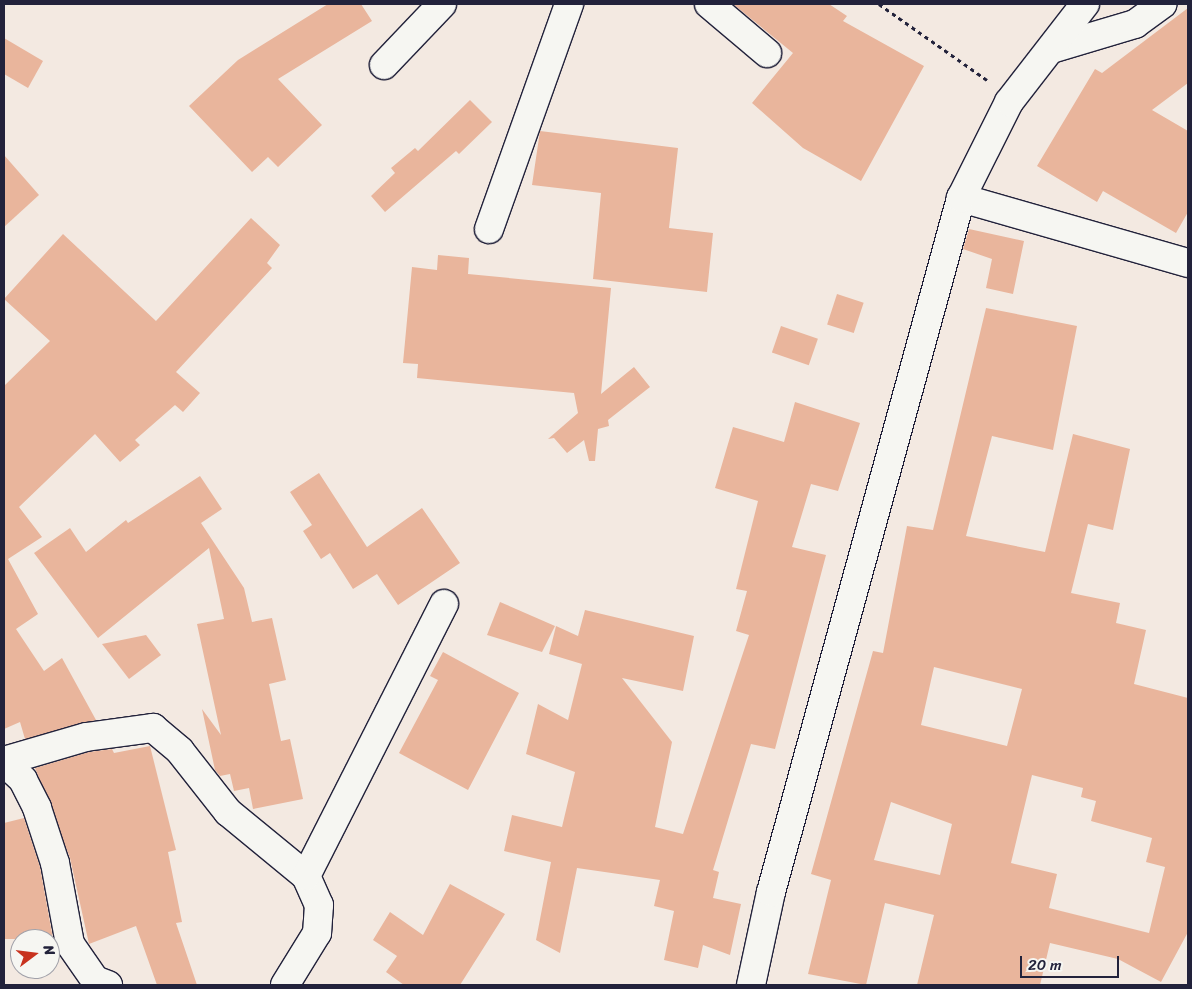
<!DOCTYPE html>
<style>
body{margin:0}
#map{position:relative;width:1192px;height:989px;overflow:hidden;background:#f3e9e1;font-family:Sriracha,sans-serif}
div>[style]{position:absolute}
.building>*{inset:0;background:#e9b59c;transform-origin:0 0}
.path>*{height:3px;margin-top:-1.5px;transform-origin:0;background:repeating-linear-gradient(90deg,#22223b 0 4px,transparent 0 8px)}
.roads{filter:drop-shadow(1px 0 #22223b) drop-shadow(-1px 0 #22223b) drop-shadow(0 1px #22223b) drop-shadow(0 -1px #22223b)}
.minor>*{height:28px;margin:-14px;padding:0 14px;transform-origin:14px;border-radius:14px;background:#f6f6f2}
span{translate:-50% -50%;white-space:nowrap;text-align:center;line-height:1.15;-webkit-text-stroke:4px #f6f6f2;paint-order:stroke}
.frame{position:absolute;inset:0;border:5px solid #22223b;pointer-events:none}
.north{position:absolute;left:10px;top:929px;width:50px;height:50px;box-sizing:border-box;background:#f6f6f2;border:1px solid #a1a1a9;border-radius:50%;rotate:75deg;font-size:14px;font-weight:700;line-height:20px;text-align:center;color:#22223b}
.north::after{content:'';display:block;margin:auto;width:18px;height:22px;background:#c8321e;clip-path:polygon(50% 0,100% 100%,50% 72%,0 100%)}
.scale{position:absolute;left:1020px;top:956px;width:99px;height:22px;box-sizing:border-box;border:2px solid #22223b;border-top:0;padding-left:6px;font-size:15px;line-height:18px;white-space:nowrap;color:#22223b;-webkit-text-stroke:4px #f6f6f2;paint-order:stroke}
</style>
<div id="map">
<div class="building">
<div style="clip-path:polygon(328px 4px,361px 4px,372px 21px,278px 79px,322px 125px,278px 167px,268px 157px,252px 172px,189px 106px,238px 60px)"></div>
<div style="clip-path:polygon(733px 4px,829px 4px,847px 16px,843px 21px,924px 66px,861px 181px,803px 148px,752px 103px,793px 53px)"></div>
<div style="clip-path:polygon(1188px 8px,1188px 83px,1152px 110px,1188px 131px,1188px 212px,1176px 233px,1103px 191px,1097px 202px,1037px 166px,1095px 69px,1102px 73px)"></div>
<div style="clip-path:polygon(4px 38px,43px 61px,28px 88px,4px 74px)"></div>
<div style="clip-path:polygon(470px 100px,492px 122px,459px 154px,456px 151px,385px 212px,371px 196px,395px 173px,391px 168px,415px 148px,418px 151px)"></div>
<div style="clip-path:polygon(540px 131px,678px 148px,669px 228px,713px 233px,707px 292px,593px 279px,601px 193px,532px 185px)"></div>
<div style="clip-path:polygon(4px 155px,39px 195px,4px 227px)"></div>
<div style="clip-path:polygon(251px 218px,280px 245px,267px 263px,272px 268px,176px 372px,200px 393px,183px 412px,175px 405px,135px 440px,140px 445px,120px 462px,95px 434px,19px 507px,42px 537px,8px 559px,38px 614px,16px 629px,44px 671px,62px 658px,96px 720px,25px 739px,20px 722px,4px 729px,4px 386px,50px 341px,4px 299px,63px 234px,156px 321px)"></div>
<div style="clip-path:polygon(969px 229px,1024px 241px,1013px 294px,986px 288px,992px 259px,963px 249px)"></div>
<div style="clip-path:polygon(438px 255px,469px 258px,468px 274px,611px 288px,601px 394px,634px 367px,650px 387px,608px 420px,609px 426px,598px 429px,595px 461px,589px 461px,584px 440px,567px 453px,554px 438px,548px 439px,578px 413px,574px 393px,417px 378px,418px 364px,403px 363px,412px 267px,437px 270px)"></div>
<div style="left:837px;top:294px;width:28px;height:32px;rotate:18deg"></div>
<div style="clip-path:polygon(evenodd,986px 308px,1077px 326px,1053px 450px,992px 436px,966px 536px,1045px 552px,1073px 434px,1130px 449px,1113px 530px,1088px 524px,1071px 593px,1120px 603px,1116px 623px,1146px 630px,1134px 684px,1188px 698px,1188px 932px,1161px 982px,1118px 959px,1050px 943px,1040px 985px,917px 985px,934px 915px,885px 903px,866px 985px,808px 974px,831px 880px,811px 874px,873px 651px,883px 653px,907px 526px,933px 530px,986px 308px,934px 667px,1022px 689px,1007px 746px,921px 725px,934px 667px,986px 308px,1032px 775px,1083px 788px,1081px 797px,1096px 801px,1091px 821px,1152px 838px,1146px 862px,1165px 867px,1149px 933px,1049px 908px,1057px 874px,1011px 863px,1032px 775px,986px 308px,891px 802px,952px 824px,940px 875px,874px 860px,891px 802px)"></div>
<div style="left:781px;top:326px;width:39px;height:28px;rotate:19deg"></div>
<div style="clip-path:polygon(795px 402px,860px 423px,838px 491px,811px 484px,792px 547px,826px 555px,775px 749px,751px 744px,713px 870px,719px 872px,713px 898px,741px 904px,730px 955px,703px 945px,698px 968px,664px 960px,674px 911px,654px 906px,660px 880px,577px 868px,560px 953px,536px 940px,551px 862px,504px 851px,512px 815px,562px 827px,575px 772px,526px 754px,538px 704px,568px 720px,582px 664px,549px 654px,556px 626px,578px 636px,585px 610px,694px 636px,683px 691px,622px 678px,672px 742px,655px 827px,683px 834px,749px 635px,736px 631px,747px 591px,736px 589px,758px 501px,715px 488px,733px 427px,784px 442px)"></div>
<div style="clip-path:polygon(319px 473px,367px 547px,422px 508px,460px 563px,398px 605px,377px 574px,353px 589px,330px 553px,321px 559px,303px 531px,312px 525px,290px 492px)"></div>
<div style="clip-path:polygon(200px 476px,222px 509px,201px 523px,244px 588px,252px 622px,272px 618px,286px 680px,269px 684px,281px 741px,290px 739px,303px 799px,253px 809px,249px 788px,234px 791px,230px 774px,220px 776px,215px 770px,202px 709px,221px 735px,197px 624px,224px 619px,209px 548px,98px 638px,34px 553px,70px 528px,86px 552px,126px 520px,128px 523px)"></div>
<div style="clip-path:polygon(500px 602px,555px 626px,542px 652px,487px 635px)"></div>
<div style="clip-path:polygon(146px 635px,161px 655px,129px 679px,102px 644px)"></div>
<div style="clip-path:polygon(443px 652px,519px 693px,468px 790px,399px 753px,438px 680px,430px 676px)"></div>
<div style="clip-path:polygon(150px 746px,176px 850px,168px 852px,182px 922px,176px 923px,197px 985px,157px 985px,136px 926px,89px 944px,70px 858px,35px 768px,89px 752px,112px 749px,114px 753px)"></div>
<div style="clip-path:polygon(24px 818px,40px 867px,53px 939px,4px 939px,4px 823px)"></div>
<div style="clip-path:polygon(450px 884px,505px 914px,460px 985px,404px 985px,386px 972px,397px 956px,373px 940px,390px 912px,423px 935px)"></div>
</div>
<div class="path">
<div style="left:879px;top:4px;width:132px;rotate:35.1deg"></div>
</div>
<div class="roads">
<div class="minor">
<div style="left:709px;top:4px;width:76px;rotate:40.2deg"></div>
<div style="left:1051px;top:49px;width:88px;rotate:-16.6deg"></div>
<div style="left:1135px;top:24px;width:34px;rotate:-36deg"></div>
<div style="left:384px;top:65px;width:84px;rotate:-46.4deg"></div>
<div style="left:961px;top:198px;width:236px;rotate:16deg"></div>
<div style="left:489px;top:229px;width:239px;rotate:-70.4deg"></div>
<div style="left:4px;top:761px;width:85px;rotate:-16.3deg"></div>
<div style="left:86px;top:737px;width:68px;rotate:-7.7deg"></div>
<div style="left:153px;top:728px;width:35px;rotate:40deg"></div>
<div style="left:180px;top:751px;width:78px;rotate:51.8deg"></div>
<div style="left:228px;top:812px;width:101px;rotate:39.4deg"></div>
<div style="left:306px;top:876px;width:32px;rotate:66deg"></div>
<div style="left:319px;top:905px;width:28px;rotate:94deg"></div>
<div style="left:317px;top:933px;width:61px;rotate:121.6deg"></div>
<div style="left:4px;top:762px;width:26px;rotate:43deg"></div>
<div style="left:23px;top:780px;width:31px;rotate:63deg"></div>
<div style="left:37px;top:808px;width:58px;rotate:71.9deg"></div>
<div style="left:55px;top:863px;width:82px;rotate:79.5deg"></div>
<div style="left:70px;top:944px;width:44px;rotate:55.2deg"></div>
<div style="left:95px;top:980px;width:14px;rotate:21deg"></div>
<div style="left:306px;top:876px;width:305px;rotate:-63.1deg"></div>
<div style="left:751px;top:985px;width:95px;rotate:-77.9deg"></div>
<div style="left:771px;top:892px;width:720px;rotate:-74.69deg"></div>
<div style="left:961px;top:198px;width:107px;rotate:-63.4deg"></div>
<div style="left:1009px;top:102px;width:124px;rotate:-52.2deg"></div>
</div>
</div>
<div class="frame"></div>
<div class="north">N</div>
<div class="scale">20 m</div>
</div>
